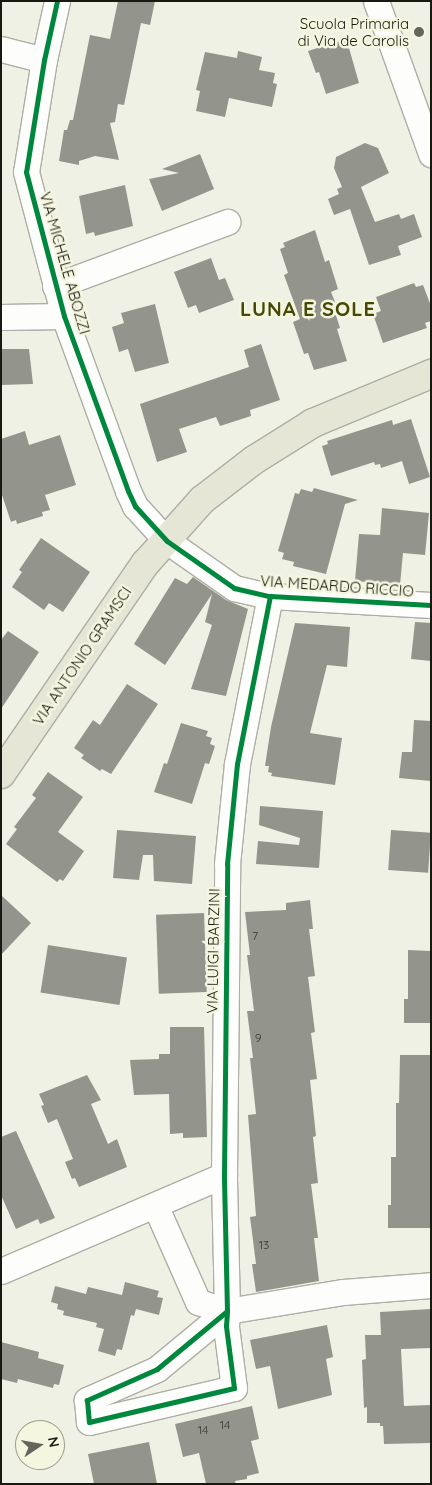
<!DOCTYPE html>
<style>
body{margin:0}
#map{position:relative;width:432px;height:1485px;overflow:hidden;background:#f0f1e5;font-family:Quicksand,sans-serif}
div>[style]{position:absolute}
.building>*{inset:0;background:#93948b;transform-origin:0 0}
.roads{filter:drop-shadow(1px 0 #adaea5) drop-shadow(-1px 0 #adaea5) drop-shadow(0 1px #adaea5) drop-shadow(0 -1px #adaea5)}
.minor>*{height:25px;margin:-12.5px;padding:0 12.5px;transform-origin:12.5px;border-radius:12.5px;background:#fdfdfb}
.major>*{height:28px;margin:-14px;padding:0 14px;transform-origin:14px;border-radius:14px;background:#e6e6d7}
.cycleway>*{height:5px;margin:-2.5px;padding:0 2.5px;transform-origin:2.5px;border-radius:2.5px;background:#00873e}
.dots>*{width:14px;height:14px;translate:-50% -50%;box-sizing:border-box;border:2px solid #f5f6e0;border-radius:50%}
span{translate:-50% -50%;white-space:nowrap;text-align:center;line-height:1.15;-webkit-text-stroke:5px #f5f6e0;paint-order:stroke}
.number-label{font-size:12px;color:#383830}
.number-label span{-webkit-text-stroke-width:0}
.poi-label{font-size:15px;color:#191912}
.right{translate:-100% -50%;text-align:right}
.street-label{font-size:15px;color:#191912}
.district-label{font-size:20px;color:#474706;font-weight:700;letter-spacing:1px}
.frame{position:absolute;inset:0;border:2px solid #191912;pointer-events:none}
.north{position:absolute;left:15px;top:1420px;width:50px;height:50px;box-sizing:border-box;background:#f5f6e0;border:1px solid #9d9e8e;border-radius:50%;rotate:78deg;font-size:14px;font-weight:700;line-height:20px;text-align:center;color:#191912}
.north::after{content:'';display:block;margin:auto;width:18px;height:22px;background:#64655c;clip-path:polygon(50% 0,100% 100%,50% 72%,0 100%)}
</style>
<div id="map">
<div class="building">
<div style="clip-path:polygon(118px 1px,155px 1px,150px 25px,141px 23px,124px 105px,118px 104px,115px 122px,110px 123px,119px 160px,95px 156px,79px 161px,79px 165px,59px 161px,64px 130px,67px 130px,70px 120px,73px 120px,90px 35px,110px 39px)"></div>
<div style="clip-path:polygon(340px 41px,347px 41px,359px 83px,326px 94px,319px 72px,316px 73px,308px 51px)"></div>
<div style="clip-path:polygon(238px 51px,262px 57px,259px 70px,275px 73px,273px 83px,277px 84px,272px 107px,229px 98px,225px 117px,196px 111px,200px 91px,196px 90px,205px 52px,237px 58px)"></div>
<div style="clip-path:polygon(365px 143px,378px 148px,389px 173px,361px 187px,375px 222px,399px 214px,401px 219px,414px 214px,422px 237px,398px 246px,401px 255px,369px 265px,350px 209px,334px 215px,328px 199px,339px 194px,337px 189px,342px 187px,334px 168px,336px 157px)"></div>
<div style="clip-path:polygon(200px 154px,214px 189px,162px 211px,149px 179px,179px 173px,162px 169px)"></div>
<div style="clip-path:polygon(125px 185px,133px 226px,95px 236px,94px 232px,86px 234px,79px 196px)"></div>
<div style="clip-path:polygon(315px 230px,325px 262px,329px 260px,338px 289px,331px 292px,335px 302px,332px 303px,340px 328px,337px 329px,347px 361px,314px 370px,308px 353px,304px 354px,293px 322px,300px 319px,284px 275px,288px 273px,280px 249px,285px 247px,283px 243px)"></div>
<div style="clip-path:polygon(211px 258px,219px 280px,225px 278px,234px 300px,199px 313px,196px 305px,188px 308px,174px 272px)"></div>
<div style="clip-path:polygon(414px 283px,416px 287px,423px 285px,431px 306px,431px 321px,425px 323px,427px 328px,383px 343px,373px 314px,381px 311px,376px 297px)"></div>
<div style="clip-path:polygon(155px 304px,169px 363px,135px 372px,128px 349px,119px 352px,112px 327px,124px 323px,121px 313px)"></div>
<div style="clip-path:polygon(261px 344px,280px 400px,250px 410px,251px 416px,220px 426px,216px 417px,179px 429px,187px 452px,157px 462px,140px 404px,249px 367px,244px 350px)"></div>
<div style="clip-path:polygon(1px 349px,29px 349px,33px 384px,1px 385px)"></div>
<div style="clip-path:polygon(411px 419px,430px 477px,409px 484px,402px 461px,381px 468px,380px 464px,375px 465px,374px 462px,331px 476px,322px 446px,328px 444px,327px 441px,392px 420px,393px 425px)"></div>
<div style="clip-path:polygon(25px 431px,29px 445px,60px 435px,76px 485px,45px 495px,50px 510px,42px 512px,43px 516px,17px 524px,16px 520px,11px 522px,1px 492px,1px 439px)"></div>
<div style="clip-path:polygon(314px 488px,358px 500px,345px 504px,326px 574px,293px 566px,294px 562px,282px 559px,284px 553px,278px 551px,295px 493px,299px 494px,301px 489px,312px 492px)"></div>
<div style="clip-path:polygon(382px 508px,429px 513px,425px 555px,403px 553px,400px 585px,355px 581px,359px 534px,380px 535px)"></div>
<div style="clip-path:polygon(41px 538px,90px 572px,63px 612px,49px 603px,44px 610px,12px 587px,22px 572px,19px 570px)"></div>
<div style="clip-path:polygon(193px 577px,226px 600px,248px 609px,226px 696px,191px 689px,212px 625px,205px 622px,212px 594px,165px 665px,134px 644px,175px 578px,187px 584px)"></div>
<div style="clip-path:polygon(415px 622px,431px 623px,431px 661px,411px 659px)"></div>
<div style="clip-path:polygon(295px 623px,350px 627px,347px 667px,327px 665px,310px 733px,342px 738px,335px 785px,271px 776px,272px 773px,268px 772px,269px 766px,265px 766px,271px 727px)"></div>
<div style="clip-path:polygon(8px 631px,39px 652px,1px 709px,1px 640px)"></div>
<div style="clip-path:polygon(127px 684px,158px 704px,111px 774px,102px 769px,100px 771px,81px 758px,84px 755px,74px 748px,93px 720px,100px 725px)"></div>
<div style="clip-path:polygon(414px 720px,431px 721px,431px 781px,399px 778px,402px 752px,412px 752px)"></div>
<div style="clip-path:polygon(181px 723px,208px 731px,206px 736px,212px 738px,210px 744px,215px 746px,209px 764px,205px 763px,192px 804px,154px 792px,164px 763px,167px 764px)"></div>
<div style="clip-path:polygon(48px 772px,83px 797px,58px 832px,84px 851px,63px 881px,60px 879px,57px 882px,6px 844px,17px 829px,14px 827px,36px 798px,32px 795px)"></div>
<div style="clip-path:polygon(260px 806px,323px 811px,319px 868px,256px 864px,258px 841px,299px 845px,300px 838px,259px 825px)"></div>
<div style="clip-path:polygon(117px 830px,196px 836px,192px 884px,154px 881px,153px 855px,143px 855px,139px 880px,113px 878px)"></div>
<div style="left:391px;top:830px;width:40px;height:40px;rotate:4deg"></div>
<div style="clip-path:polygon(1px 895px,31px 923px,1px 955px)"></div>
<div style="clip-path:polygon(310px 900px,313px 929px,309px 929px,315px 976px,308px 977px,315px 1032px,311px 1033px,317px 1079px,310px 1080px,316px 1136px,313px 1137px,318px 1183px,311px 1184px,318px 1238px,314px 1238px,319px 1281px,256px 1292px,252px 1264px,256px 1264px,250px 1217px,256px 1216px,248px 1115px,256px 1114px,250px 1058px,253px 1058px,247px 1011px,254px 1011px,247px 955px,250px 955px,245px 912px,286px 910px,286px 903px)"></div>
<div style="left:204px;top:913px;width:79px;height:48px;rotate:88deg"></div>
<div style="left:48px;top:945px;width:80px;height:48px;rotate:9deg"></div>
<div style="clip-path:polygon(408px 950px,431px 951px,431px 1023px,404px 1023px,404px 999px,408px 999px)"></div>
<div style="clip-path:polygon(170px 1027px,204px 1027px,207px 1137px,183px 1138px,183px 1133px,170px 1134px,169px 1094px,134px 1095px,130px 1060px,159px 1059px,159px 1054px,170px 1054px)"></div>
<div style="clip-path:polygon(400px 1055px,431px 1055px,431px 1228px,388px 1228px,388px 1205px,391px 1205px,391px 1157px,396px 1157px,396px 1103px,399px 1103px)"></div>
<div style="clip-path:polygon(87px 1075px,101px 1100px,91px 1104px,108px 1144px,117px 1139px,127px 1167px,79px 1187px,75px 1178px,72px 1179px,65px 1162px,73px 1159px,57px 1119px,48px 1123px,41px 1106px,44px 1105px,39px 1094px)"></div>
<div style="clip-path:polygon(16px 1131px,55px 1218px,40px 1224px,38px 1219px,16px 1229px,1px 1195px,1px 1137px)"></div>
<div style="clip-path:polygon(125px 1282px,159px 1291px,157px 1297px,163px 1298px,159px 1315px,136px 1309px,134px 1316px,131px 1315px,122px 1350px,117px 1349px,115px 1356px,98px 1351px,104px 1329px,96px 1327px,97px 1323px,63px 1315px,64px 1311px,57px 1309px,58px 1304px,51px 1302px,55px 1286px,86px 1294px,88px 1287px,122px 1295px)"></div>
<div style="clip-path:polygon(431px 1309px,431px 1348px,401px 1349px,404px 1406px,431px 1405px,431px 1443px,384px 1444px,383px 1426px,380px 1426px,380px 1423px,367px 1423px,367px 1407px,364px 1408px,362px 1360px,366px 1359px,365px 1335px,381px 1335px,380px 1312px)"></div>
<div style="clip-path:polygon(327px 1325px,333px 1357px,326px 1359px,332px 1395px,278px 1409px,270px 1366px,256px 1369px,250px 1340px)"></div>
<div style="clip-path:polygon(1px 1342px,39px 1352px,38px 1358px,64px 1365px,59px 1385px,54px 1384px,53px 1388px,18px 1379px,17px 1383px,1px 1379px)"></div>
<div style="clip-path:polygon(252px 1406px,259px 1439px,251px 1441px,259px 1473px,247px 1476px,247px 1479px,235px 1481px,236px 1484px,206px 1484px,199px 1453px,183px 1457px,175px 1424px)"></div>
<div style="clip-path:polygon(149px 1442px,157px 1484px,94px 1484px,88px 1454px)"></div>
</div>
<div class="roads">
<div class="minor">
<div style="left:57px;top:1px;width:60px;rotate:102.4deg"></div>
<div style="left:44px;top:60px;width:113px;rotate:99.1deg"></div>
<div style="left:26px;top:172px;width:149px;rotate:75.2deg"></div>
<div style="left:64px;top:316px;width:186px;rotate:69.9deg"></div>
<div style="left:128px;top:491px;width:17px;rotate:65deg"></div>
<div style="left:135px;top:506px;width:47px;rotate:47.6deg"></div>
<div style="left:167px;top:541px;width:82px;rotate:35deg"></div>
<div style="left:234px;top:588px;width:37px;rotate:13deg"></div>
<div style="left:270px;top:596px;width:161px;rotate:3.2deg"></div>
<div style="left:376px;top:1px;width:163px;rotate:70.2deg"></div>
<div style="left:1px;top:49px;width:44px;rotate:14.3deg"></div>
<div style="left:55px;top:286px;width:184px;rotate:-20.4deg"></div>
<div style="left:1px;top:317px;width:63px;rotate:-0.9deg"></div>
<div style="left:155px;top:1205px;width:106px;rotate:66.1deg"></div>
<div style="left:198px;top:1302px;width:30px;rotate:17deg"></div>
<div style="left:227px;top:1311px;width:118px;rotate:-9.3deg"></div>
<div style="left:343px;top:1292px;width:88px;rotate:-4.5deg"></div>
<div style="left:1px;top:1271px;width:243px;rotate:-23.3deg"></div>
<div style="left:227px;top:1311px;width:91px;rotate:140.4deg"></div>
<div style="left:157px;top:1369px;width:77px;rotate:156.1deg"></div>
<div style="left:87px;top:1400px;width:22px;rotate:85deg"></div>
<div style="left:89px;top:1422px;width:149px;rotate:-13.2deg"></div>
<div style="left:234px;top:1388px;width:63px;rotate:-97.4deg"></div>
<div style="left:226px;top:1326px;width:15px;rotate:-86deg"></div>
<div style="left:227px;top:1311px;width:136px;rotate:-91.3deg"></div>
<div style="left:224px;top:1175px;width:311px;rotate:-89.4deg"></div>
<div style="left:227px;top:864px;width:100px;rotate:-84.3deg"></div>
<div style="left:237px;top:764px;width:171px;rotate:-78.9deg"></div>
</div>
<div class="major">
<div style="left:1px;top:774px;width:255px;rotate:-55.6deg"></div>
<div style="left:145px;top:564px;width:86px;rotate:-48.3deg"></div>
<div style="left:202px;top:500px;width:66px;rotate:-37.6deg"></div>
<div style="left:254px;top:460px;width:70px;rotate:-32.1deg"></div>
<div style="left:313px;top:423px;width:128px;rotate:-22.6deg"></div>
</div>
</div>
<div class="cycleway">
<div style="left:57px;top:1px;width:60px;rotate:102.4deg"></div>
<div style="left:44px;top:60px;width:113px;rotate:99.1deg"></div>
<div style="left:26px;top:172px;width:149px;rotate:75.2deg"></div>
<div style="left:64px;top:316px;width:186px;rotate:69.9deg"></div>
<div style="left:128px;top:491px;width:17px;rotate:65deg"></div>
<div style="left:135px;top:506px;width:47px;rotate:47.6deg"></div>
<div style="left:167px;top:541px;width:82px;rotate:35deg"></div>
<div style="left:234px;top:588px;width:37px;rotate:13deg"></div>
<div style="left:270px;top:596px;width:161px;rotate:3.2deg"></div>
<div style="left:227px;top:1311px;width:91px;rotate:140.4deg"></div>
<div style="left:157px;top:1369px;width:77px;rotate:156.1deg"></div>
<div style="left:87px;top:1400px;width:22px;rotate:85deg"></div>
<div style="left:89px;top:1422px;width:149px;rotate:-13.2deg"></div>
<div style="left:234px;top:1388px;width:63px;rotate:-97.4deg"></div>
<div style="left:226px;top:1326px;width:15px;rotate:-86deg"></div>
<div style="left:227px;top:1311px;width:136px;rotate:-91.3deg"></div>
<div style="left:224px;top:1175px;width:311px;rotate:-89.4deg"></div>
<div style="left:227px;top:864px;width:100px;rotate:-84.3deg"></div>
<div style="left:237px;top:764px;width:171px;rotate:-78.9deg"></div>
</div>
<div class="dots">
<div style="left:419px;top:32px;background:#64655c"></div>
</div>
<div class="number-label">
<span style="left:255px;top:936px">7</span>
<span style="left:258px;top:1038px">9</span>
<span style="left:264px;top:1245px">13</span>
<span style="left:225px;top:1425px">14</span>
<span style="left:203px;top:1430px">14</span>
</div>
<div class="poi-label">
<span class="right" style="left:409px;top:32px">Scuola Primaria<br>di Via de Carolis</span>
</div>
<div class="street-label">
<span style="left:65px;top:263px;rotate:74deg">VIA MICHELE ABOZZI</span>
<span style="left:337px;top:586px;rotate:4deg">VIA MEDARDO RICCIO</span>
<span style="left:82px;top:656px;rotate:-56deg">VIA ANTONIO GRAMSCI</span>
<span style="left:213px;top:951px;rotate:-89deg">VIA LUIGI BARZINI</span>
</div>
<div class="district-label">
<span style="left:308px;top:308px">LUNA E SOLE</span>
</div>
<div class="frame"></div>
<div class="north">N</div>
</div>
